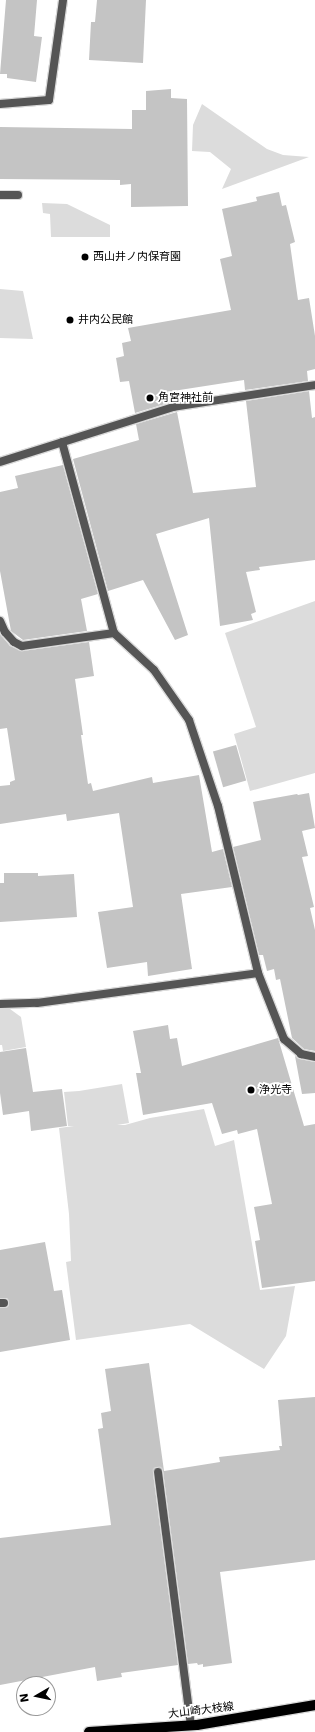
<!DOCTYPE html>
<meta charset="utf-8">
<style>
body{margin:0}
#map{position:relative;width:315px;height:1732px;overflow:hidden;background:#fff;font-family:"DejaVu Sans","Noto Sans JP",sans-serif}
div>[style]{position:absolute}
.green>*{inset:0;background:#dcdcdc}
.building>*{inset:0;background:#c4c4c4;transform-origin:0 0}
.roads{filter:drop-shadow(1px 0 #dbdbdb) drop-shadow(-1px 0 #dbdbdb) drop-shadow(0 1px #dbdbdb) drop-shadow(0 -1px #dbdbdb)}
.service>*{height:8px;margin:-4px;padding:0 4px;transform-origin:4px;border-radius:4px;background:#555}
.minor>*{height:8px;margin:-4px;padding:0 4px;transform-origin:4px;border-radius:4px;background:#555}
.primary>*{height:10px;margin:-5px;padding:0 5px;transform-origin:5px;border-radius:5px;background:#000}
.dots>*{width:11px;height:11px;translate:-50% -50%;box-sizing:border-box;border:2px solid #fff;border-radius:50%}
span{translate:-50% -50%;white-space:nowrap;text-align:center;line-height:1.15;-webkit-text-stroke:3.5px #fff;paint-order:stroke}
.poi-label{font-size:11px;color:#000}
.left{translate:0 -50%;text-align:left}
.street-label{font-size:11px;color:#000}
.north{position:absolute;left:16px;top:1676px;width:40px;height:40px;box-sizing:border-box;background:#fff;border:1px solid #999;border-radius:50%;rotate:261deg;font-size:11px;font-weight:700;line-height:16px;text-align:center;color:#000}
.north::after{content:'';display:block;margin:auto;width:14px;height:18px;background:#000;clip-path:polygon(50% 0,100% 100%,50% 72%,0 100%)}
</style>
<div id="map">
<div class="green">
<div style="clip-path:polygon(202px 104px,267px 149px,283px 155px,309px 157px,222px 189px,231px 169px,210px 152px,192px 151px,193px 125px)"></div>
<div style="clip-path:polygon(42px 203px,67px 204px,110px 225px,110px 237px,51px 237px,50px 214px,43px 213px)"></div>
<div style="clip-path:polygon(0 289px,23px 291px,33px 339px,0 338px)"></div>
<div style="clip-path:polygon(315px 601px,315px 773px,250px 791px,234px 734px,256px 727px,225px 633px)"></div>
<div style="clip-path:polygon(0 1008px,10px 1009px,21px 1017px,26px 1047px,3px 1051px,2px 1045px,0 1045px)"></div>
<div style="clip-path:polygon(122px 1084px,129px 1123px,117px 1125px,125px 1125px,150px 1118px,204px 1109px,215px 1146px,234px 1140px,260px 1290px,295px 1286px,286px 1336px,264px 1369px,190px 1324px,76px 1340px,66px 1262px,71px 1261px,69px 1214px,59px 1128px,74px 1126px,68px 1126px,64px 1092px,79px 1091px)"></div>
</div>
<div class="building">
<div style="clip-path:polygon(6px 0,37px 0,34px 36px,42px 37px,36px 82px,7px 78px,7px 74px,0 74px)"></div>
<div style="clip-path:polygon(97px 0,146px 0,143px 63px,89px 60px,91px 22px,95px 22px)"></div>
<div style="clip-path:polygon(171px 89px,171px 98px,187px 99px,188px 206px,131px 207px,131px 184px,120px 185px,120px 180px,0 179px,0 127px,132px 129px,132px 110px,146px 110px,146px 91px)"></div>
<div style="clip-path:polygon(279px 192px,282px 206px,286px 205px,295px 242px,290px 244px,298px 300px,309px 298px,315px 336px,315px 369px,307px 371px,308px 381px,245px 390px,244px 380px,173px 391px,175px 401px,135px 413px,129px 381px,120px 382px,116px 358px,124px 356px,122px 343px,131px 341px,128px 328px,231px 310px,220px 259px,232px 256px,222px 209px,257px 201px,256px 197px)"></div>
<div style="clip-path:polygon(309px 391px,312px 418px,315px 417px,315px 560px,259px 567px,260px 570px,246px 572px,256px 612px,251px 614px,253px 620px,220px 626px,209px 518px,156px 534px,188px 635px,175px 640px,143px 580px,108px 591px,73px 459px,139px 440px,136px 424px,177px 412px,193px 493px,256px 487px,246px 401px)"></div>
<div style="clip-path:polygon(63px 465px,98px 594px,81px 599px,87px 631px,23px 640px,11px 631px,0 571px,0 492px,18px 488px,15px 476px)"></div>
<div style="clip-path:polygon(0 634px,10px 646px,22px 651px,89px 642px,94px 676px,75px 679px,83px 735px,81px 735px,88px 784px,91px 783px,93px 791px,152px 777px,153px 783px,199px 775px,212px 852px,223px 849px,232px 887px,181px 894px,192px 969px,148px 976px,147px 962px,107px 968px,98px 912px,133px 907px,119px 813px,67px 821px,66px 814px,0 824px,0 786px,10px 785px,10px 782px,15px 780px,7px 728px,0 729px)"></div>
<div style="left:236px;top:745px;width:37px;height:24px;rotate:74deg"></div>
<div style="clip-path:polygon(309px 793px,315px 828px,302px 831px,308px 856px,302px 857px,314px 907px,310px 908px,315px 930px,315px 1051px,304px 1049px,292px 1038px,280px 979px,276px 980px,274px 969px,267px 971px,263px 955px,259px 955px,233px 847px,261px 840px,253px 802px,297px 794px,298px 795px)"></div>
<div style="clip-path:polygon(4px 873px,38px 873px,38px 876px,74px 874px,77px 917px,0 922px,0 883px,4px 883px)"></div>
<div style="clip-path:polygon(168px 1025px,170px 1039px,177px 1038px,182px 1066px,278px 1038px,304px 1126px,315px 1124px,315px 1281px,262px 1288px,255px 1241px,260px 1240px,254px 1207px,272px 1204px,257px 1129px,238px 1134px,237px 1130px,222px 1134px,212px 1103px,143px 1115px,136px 1073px,141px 1073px,133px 1031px)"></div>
<div style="clip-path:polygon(26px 1048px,33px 1092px,62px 1089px,67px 1126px,31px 1131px,29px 1111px,3px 1115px,0 1093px,0 1052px)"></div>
<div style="clip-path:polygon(295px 1056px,300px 1059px,315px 1062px,315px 1093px,302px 1094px)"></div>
<div style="clip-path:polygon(45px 1242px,54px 1291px,62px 1290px,70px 1340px,0 1352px,0 1308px,6px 1308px,9px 1303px,7px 1298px,0 1298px,0 1250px)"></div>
<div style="clip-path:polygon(149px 1363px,164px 1471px,220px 1462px,219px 1457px,280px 1450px,279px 1446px,282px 1446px,278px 1400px,315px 1397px,315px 1560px,220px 1572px,232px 1663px,203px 1667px,203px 1664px,198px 1665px,197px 1663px,188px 1664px,163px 1471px,160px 1467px,157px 1467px,153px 1473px,178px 1665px,121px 1673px,122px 1677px,97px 1681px,95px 1667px,0 1685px,0 1538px,111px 1525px,98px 1429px,103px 1428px,101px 1413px,111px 1411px,105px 1369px)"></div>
</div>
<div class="roads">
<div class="service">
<div style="left:158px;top:1472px;width:256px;rotate:82.6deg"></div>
</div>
<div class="minor">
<div style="left:0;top:104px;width:49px;rotate:-4.7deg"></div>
<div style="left:49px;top:100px;width:101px;rotate:-82deg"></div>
<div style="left:0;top:195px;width:18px"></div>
<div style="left:62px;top:442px;width:198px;rotate:74.8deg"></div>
<div style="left:114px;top:633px;width:54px;rotate:42.8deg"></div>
<div style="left:154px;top:670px;width:61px;rotate:55deg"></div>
<div style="left:189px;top:720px;width:91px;rotate:71.4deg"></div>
<div style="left:218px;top:806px;width:172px;rotate:76.5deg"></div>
<div style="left:258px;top:973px;width:71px;rotate:68.5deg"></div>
<div style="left:284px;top:1039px;width:23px;rotate:41deg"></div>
<div style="left:301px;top:1054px;width:14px;rotate:12deg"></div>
<div style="left:0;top:462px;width:182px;rotate:-17.6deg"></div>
<div style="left:173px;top:407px;width:144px;rotate:-8.8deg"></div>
<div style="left:0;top:621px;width:12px;rotate:66deg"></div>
<div style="left:5px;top:632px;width:13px;rotate:48deg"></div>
<div style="left:14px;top:642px;width:9px;rotate:27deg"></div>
<div style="left:22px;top:646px;width:93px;rotate:-8deg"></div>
<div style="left:0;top:1004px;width:37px;rotate:-2deg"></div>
<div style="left:37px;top:1003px;width:223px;rotate:-7.7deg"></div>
<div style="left:0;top:1303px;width:4px"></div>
</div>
<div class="primary">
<div style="left:89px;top:1732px;width:108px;rotate:-3.7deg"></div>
<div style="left:197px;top:1725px;width:120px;rotate:-9.6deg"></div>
</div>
</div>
<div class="dots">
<div style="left:85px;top:257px;background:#000"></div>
<div style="left:70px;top:320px;background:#000"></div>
<div style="left:150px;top:398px;background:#000"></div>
<div style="left:251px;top:1090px;background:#000"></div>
</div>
<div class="poi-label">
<span class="left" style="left:93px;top:257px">西山井ノ内保育園</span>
<span class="left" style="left:78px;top:320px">井内公民館</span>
<span class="left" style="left:158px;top:398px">角宮神社前</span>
<span class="left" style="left:259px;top:1090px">浄光寺</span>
</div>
<div class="street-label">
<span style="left:201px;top:1711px;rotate:-7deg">大山崎大枝線</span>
</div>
<div class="north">N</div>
</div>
